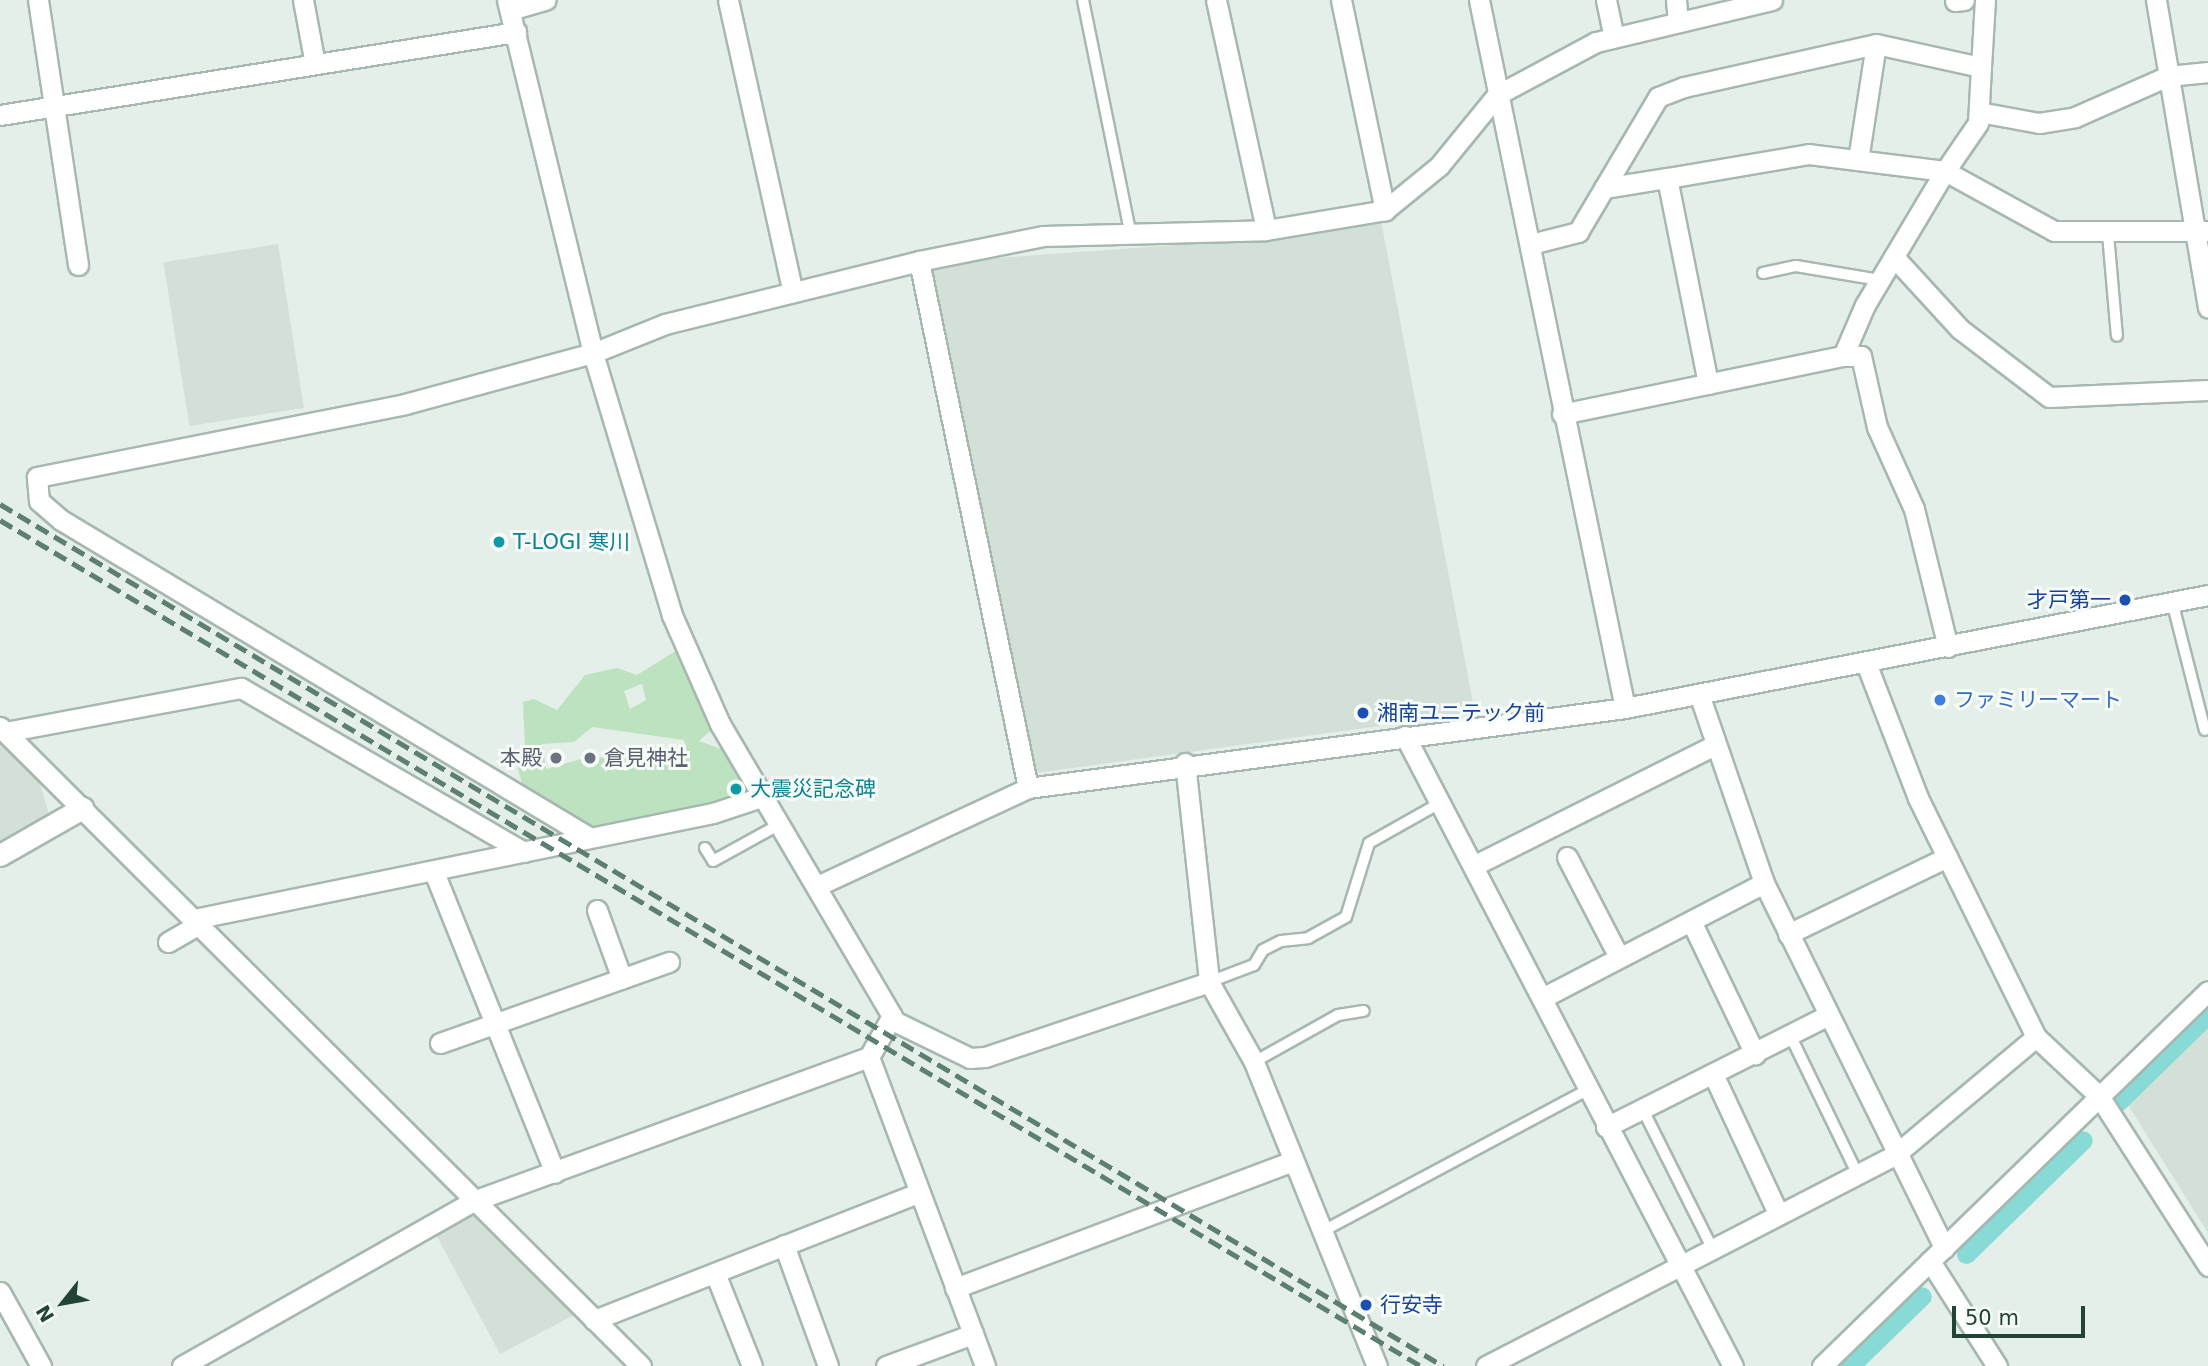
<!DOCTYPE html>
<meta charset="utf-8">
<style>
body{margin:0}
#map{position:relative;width:2208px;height:1366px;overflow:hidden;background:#e5efe9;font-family:"DejaVu Sans","Noto Sans JP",sans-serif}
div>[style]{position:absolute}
.built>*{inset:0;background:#d3e0d7;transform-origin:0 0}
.green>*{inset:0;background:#bce2bf}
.canal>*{height:19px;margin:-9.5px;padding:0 9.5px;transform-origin:9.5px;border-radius:9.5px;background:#88dad7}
.roads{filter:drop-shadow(2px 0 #a6b8af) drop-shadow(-2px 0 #a6b8af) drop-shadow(0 2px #a6b8af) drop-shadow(0 -2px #a6b8af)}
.lane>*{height:10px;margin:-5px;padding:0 5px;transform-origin:5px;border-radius:5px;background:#fff}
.street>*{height:19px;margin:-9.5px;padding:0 9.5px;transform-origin:9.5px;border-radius:9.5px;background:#fff}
.secondary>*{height:21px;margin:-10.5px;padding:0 10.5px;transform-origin:10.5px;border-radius:10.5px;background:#fff}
.rail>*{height:5px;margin-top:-2.5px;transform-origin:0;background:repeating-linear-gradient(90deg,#5c7f6f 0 14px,transparent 0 21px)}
.dots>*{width:19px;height:19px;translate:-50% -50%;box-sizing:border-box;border:4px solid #f6fbf8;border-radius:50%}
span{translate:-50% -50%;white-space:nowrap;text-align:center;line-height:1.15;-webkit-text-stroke:6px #f6fbf8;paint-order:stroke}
.culture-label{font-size:21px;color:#0d838f}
.left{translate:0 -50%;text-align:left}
.transit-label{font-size:21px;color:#164399}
.right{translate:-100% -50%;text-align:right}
.shop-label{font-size:21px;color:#366cbe}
.worship-label{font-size:21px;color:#5b616d}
.north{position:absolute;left:28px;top:1268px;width:70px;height:70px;-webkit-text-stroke:5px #f6fbf8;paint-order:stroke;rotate:239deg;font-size:19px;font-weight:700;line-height:28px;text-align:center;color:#214434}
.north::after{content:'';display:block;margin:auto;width:24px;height:32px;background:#214434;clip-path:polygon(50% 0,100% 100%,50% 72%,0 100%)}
.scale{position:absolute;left:1952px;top:1306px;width:133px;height:32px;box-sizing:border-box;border:4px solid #214434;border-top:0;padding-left:9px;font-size:21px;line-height:24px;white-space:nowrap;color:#214434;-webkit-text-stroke:5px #f6fbf8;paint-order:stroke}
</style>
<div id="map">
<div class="built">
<div style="clip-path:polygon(1379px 210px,1475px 713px,1036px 773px,927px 263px,1312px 235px)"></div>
<div style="left:278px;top:244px;width:166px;height:116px;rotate:81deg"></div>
<div style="clip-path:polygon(0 738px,37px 774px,49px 814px,0 841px)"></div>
<div style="clip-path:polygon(2208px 1026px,2208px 1233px,2128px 1105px)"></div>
<div style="clip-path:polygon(474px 1208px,580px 1312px,500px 1354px,434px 1231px)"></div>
</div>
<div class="green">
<div style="clip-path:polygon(evenodd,679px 649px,721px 694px,718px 724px,699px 741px,727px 751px,749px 778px,749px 798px,600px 828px,578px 823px,522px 783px,517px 766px,525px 747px,523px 702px,534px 699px,557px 710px,585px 675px,617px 668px,637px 675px,679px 649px,642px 684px,646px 700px,630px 709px,624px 691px,642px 684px,679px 649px,592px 727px,684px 740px,688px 755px,584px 758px,546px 769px,542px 744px,574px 742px,592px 727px)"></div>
</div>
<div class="canal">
<div style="left:2118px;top:1102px;width:126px;rotate:-44.4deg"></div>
<div style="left:1966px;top:1254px;width:163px;rotate:-44.3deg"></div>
<div style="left:1850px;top:1366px;width:100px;rotate:-44.2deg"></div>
</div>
<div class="roads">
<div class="lane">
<div style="left:1083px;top:0;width:241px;rotate:78.5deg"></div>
<div style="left:2108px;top:234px;width:102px;rotate:85deg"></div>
<div style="left:1763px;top:273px;width:34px;rotate:-12deg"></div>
<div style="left:1796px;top:266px;width:85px;rotate:9.5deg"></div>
<div style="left:2172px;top:601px;width:133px;rotate:75.7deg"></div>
<div style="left:705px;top:848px;width:15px;rotate:58deg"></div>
<div style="left:713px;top:861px;width:77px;rotate:-28.9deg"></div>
<div style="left:1209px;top:982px;width:48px;rotate:-20.7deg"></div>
<div style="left:1254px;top:965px;width:17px;rotate:-59deg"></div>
<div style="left:1263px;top:950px;width:20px;rotate:-27deg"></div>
<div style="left:1281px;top:941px;width:27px;rotate:-6deg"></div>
<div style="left:1308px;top:938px;width:43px;rotate:-28.9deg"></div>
<div style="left:1346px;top:917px;width:77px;rotate:-72.7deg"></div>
<div style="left:1369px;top:843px;width:81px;rotate:-29.4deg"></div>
<div style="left:1790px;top:1035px;width:153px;rotate:64.1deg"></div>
<div style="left:1254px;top:1062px;width:96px;rotate:-29.2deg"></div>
<div style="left:1338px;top:1015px;width:26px;rotate:-9deg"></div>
<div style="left:1643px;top:1110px;width:152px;rotate:63.4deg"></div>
<div style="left:1323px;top:1231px;width:299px;rotate:-28.1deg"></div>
</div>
<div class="street">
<div style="left:38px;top:0;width:268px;rotate:81.4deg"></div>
<div style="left:303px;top:0;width:65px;rotate:79.4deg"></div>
<div style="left:728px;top:0;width:299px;rotate:77.5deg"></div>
<div style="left:1216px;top:0;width:235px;rotate:77.7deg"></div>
<div style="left:1341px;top:0;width:215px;rotate:78.2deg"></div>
<div style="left:1479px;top:0;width:723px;rotate:78.35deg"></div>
<div style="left:1606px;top:0;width:38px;rotate:78deg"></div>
<div style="left:1676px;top:0;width:22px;rotate:85deg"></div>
<div style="left:2156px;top:0;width:312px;rotate:80.4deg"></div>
<div style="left:1955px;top:1px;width:9px;rotate:-6deg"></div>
<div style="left:510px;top:10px;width:37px;rotate:-16deg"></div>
<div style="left:1981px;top:67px;width:67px;rotate:-86.6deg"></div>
<div style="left:1979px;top:112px;width:61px;rotate:10.4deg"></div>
<div style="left:2039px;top:123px;width:36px;rotate:-9deg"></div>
<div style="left:2075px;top:117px;width:102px;rotate:-23.8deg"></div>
<div style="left:2168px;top:76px;width:40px;rotate:-5.7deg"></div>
<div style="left:0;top:115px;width:523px;rotate:-9.14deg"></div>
<div style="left:1858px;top:160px;width:117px;rotate:-81.2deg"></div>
<div style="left:1604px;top:188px;width:64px;rotate:-9deg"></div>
<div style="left:1531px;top:244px;width:49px;rotate:-14.3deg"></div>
<div style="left:1578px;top:232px;width:157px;rotate:-59.3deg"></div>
<div style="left:1658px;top:97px;width:28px;rotate:-21deg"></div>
<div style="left:1684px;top:87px;width:197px;rotate:-12.6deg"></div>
<div style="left:1876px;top:44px;width:107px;rotate:12.4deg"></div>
<div style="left:1981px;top:67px;width:56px;rotate:93.1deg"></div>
<div style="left:1978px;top:123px;width:58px;rotate:124.5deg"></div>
<div style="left:1945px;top:171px;width:137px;rotate:-172.9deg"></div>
<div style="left:1809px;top:154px;width:144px;rotate:170.4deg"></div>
<div style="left:1667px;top:178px;width:210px;rotate:78.7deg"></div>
<div style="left:1894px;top:257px;width:98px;rotate:47.5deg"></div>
<div style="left:1960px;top:329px;width:112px;rotate:37.4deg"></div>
<div style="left:2049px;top:397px;width:159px;rotate:-2.5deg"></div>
<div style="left:919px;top:261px;width:126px;rotate:-11.4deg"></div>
<div style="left:1043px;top:236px;width:223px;rotate:-1.5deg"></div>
<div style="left:1266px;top:230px;width:121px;rotate:-9.5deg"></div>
<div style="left:1385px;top:210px;width:70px;rotate:-39.2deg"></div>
<div style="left:1439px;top:166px;width:92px;rotate:-50.8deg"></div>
<div style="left:1497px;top:95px;width:112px;rotate:-28.2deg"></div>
<div style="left:1596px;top:42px;width:181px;rotate:-13.4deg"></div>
<div style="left:1843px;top:356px;width:18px"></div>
<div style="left:1861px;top:356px;width:73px;rotate:77.3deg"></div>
<div style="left:1877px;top:427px;width:90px;rotate:65.7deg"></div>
<div style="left:1914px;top:509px;width:142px;rotate:76.2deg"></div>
<div style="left:1562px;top:414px;width:287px;rotate:-11.7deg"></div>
<div style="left:1843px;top:356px;width:56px;rotate:-66.7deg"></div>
<div style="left:1865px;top:305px;width:156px;rotate:-59.2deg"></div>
<div style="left:1945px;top:171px;width:124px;rotate:28.8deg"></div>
<div style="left:2054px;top:231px;width:154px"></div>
<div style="left:1866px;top:663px;width:145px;rotate:68.9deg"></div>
<div style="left:1918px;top:798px;width:267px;rotate:63.7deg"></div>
<div style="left:2036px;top:1037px;width:86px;rotate:43.1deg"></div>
<div style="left:2099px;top:1096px;width:202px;rotate:57.3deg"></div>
<div style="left:1699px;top:694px;width:200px;rotate:71deg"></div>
<div style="left:1764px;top:883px;width:407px;rotate:63.7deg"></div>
<div style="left:0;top:727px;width:905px;rotate:44.91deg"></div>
<div style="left:5px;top:732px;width:240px;rotate:-10.6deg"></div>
<div style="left:241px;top:688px;width:327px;rotate:30.1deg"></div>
<div style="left:1405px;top:736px;width:710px;rotate:62.5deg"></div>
<div style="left:1185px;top:763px;width:220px;rotate:83.7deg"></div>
<div style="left:1209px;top:982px;width:92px;rotate:60.6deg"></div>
<div style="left:1254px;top:1062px;width:328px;rotate:68deg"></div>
<div style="left:587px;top:836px;width:614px;rotate:-149deg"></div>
<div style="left:61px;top:520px;width:29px;rotate:-139deg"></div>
<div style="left:39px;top:501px;width:24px;rotate:-95deg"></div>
<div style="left:37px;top:477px;width:375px;rotate:-11.2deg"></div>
<div style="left:405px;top:404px;width:195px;rotate:-15.2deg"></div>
<div style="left:593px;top:353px;width:78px;rotate:-21.9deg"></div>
<div style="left:665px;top:324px;width:262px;rotate:-13.9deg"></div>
<div style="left:919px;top:261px;width:538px;rotate:78.31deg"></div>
<div style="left:1567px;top:857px;width:110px;rotate:62.5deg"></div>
<div style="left:1473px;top:866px;width:271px;rotate:-26.6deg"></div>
<div style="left:434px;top:872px;width:324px;rotate:68.1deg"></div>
<div style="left:817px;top:886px;width:233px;rotate:-24.9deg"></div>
<div style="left:1028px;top:788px;width:602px;rotate:-7.63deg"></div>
<div style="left:1625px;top:708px;width:594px;rotate:-10.97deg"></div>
<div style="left:597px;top:910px;width:73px;rotate:70.1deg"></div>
<div style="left:199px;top:918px;width:525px;rotate:-11.55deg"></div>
<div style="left:713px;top:813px;width:54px;rotate:-18.4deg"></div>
<div style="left:1691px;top:921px;width:148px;rotate:64.3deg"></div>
<div style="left:1788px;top:934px;width:177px;rotate:-25.8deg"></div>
<div style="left:168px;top:942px;width:39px;rotate:-30deg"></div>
<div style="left:1542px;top:998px;width:250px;rotate:-27.4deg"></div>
<div style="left:890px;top:1019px;width:89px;rotate:26deg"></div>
<div style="left:970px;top:1058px;width:15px;rotate:-4deg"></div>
<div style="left:985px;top:1057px;width:236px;rotate:-18.5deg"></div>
<div style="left:440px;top:1043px;width:243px;rotate:-19.5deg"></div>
<div style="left:869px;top:1057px;width:330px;rotate:69.4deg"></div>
<div style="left:1714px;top:1076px;width:151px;rotate:65deg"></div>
<div style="left:1606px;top:1127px;width:247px;rotate:-26.7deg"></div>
<div style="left:784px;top:1245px;width:129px;rotate:70deg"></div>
<div style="left:1930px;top:1261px;width:125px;rotate:57.5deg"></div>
<div style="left:715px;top:1273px;width:100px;rotate:68.3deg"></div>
<div style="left:955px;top:1288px;width:360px;rotate:-20.6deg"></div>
<div style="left:0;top:1292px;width:85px;rotate:61deg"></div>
<div style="left:594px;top:1320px;width:348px;rotate:-21.4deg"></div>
<div style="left:182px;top:1366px;width:338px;rotate:-29.5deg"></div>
<div style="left:476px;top:1200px;width:418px;rotate:-20deg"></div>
<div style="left:869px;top:1057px;width:47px;rotate:-60.7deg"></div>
<div style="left:892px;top:1016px;width:339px;rotate:-120.5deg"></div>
<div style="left:720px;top:724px;width:119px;rotate:-113.8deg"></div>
<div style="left:672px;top:615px;width:274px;rotate:-106.8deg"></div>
<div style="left:593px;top:353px;width:363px;rotate:-103.7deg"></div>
<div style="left:886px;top:1366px;width:93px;rotate:-20.2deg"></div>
<div style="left:1486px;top:1366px;width:462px;rotate:-27.3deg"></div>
<div style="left:1896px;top:1154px;width:182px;rotate:-39.9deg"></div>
<div style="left:1822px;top:1366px;width:538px;rotate:-44.17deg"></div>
</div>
<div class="secondary">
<div style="left:0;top:855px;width:95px;rotate:-29.8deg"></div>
</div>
</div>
<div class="rail">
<div style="left:0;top:504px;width:1681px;rotate:30.85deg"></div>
<div style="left:0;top:520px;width:1654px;rotate:30.77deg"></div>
</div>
<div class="dots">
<div style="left:499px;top:542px;background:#0f9aa8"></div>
<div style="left:2125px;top:600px;background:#1a4fb4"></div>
<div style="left:1940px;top:700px;background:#3f7fe0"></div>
<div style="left:1363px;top:713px;background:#1a4fb4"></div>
<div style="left:556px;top:758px;background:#6b7280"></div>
<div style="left:590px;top:758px;background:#6b7280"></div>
<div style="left:736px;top:789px;background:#0f9aa8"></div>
<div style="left:1366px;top:1305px;background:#1a4fb4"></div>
</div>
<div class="culture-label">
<span class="left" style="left:513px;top:542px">T-LOGI 寒川</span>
<span class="left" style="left:750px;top:789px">大震災記念碑</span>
</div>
<div class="transit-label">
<span class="right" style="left:2111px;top:600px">才戸第一</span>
<span class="left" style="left:1377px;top:713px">湘南ユニテック前</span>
<span class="left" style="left:1380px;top:1305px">行安寺</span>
</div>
<div class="shop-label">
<span class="left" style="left:1954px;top:700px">ファミリーマート</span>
</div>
<div class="worship-label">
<span class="right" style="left:542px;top:758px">本殿</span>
<span class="left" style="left:604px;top:758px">倉見神社</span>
</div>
<div class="north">N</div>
<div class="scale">50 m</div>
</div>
